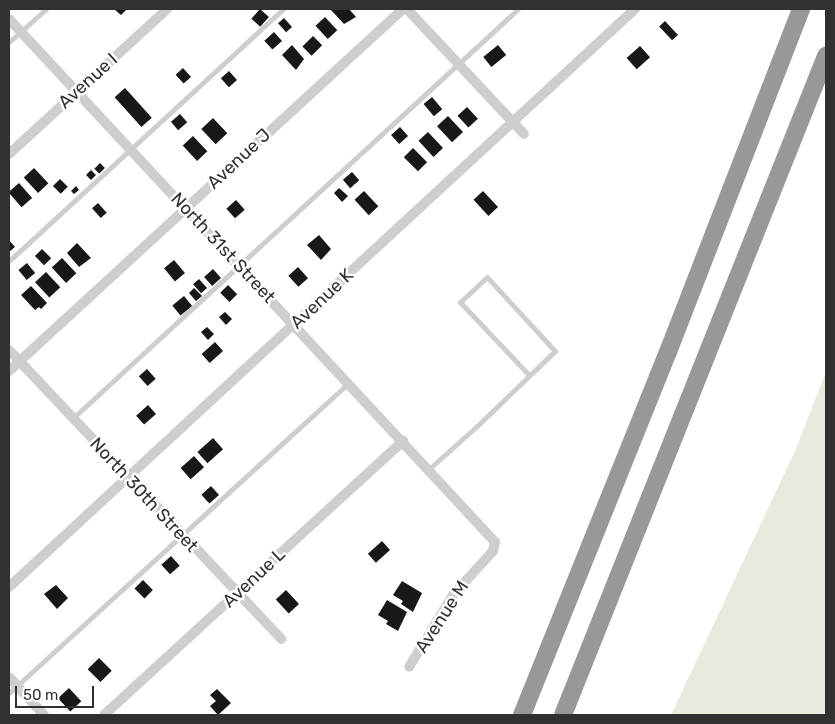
<!DOCTYPE html>
<style>
body{margin:0}
#map{position:relative;width:835px;height:724px;overflow:hidden;background:#fff;font-family:Rubik,sans-serif}
div>[style]{position:absolute}
.green>*{inset:0;background:#e7ebdd}
.building>*{inset:0;background:#181818;transform-origin:0 0}
.service>*{height:5px;margin:-2.5px;padding:0 2.5px;transform-origin:2.5px;border-radius:2.5px;background:#cecece}
.minor>*{height:10px;margin:-5px;padding:0 5px;transform-origin:5px;border-radius:5px;background:#cecece}
.motorway>*{height:18px;margin:-9px;padding:0 9px;transform-origin:9px;border-radius:9px;background:#989898}
span{translate:-50% -50%;white-space:nowrap;text-align:center;line-height:1.15;-webkit-text-stroke:5px #fff;paint-order:stroke}
.street-label{font-size:18px;color:#313131}
.frame{position:absolute;inset:0;border:10px solid #313131;pointer-events:none}
.scale{position:absolute;left:15px;top:686px;width:79px;height:22px;box-sizing:border-box;border:2px solid #313131;border-top:0;padding-left:6px;font-size:15px;line-height:18px;white-space:nowrap;color:#313131;-webkit-text-stroke:4px #fff;paint-order:stroke}
</style>
<div id="map">
<div class="green">
<div style="clip-path:polygon(826px 372px,826px 715px,671px 715px,795px 451px)"></div>
</div>
<div class="building">
<div style="clip-path:polygon(114px 9px,127px 9px,121px 15px)"></div>
<div style="left:260px;top:9px;width:12px;height:13px;rotate:42deg"></div>
<div style="clip-path:polygon(330px 9px,349px 9px,356px 17px,344px 24px)"></div>
<div style="left:325px;top:17px;width:18px;height:13px;rotate:47deg"></div>
<div style="left:284px;top:18px;width:12px;height:8px;rotate:48deg"></div>
<div style="left:665px;top:21px;width:19px;height:8px;rotate:47deg"></div>
<div style="left:274px;top:32px;width:12px;height:13px;rotate:48deg"></div>
<div style="left:313px;top:36px;width:13px;height:15px;rotate:45deg"></div>
<div style="clip-path:polygon(292px 45px,304px 59px,296px 70px,282px 55px)"></div>
<div style="left:498px;top:45px;width:13px;height:19px;rotate:51deg"></div>
<div style="left:640px;top:46px;width:15px;height:18px;rotate:48deg"></div>
<div style="left:183px;top:68px;width:12px;height:10px;rotate:48deg"></div>
<div style="left:229px;top:71px;width:12px;height:11px;rotate:48deg"></div>
<div style="left:125px;top:88px;width:40px;height:14px;rotate:48deg"></div>
<div style="left:432px;top:97px;width:16px;height:11px;rotate:50deg"></div>
<div style="left:467px;top:107px;width:16px;height:13px;rotate:47deg"></div>
<div style="left:180px;top:114px;width:11px;height:12px;rotate:49deg"></div>
<div style="left:448px;top:116px;width:22px;height:15px;rotate:47deg"></div>
<div style="left:213px;top:118px;width:21px;height:16px;rotate:47deg"></div>
<div style="left:400px;top:127px;width:12px;height:12px;rotate:48deg"></div>
<div style="left:428px;top:132px;width:22px;height:13px;rotate:47deg"></div>
<div style="left:193px;top:136px;width:21px;height:14px;rotate:47deg"></div>
<div style="left:413px;top:148px;width:20px;height:13px;rotate:45deg"></div>
<div style="left:100px;top:163px;width:7px;height:8px;rotate:45deg"></div>
<div style="left:34px;top:168px;width:21px;height:14px;rotate:47deg"></div>
<div style="left:91px;top:170px;width:7px;height:7px;rotate:45deg"></div>
<div style="left:352px;top:172px;width:11px;height:12px;rotate:49deg"></div>
<div style="left:60px;top:179px;width:11px;height:10px;rotate:45deg"></div>
<div style="left:19px;top:183px;width:20px;height:14px;rotate:49deg"></div>
<div style="clip-path:polygon(76px 186px,79px 190px,74px 194px,71px 191px)"></div>
<div style="clip-path:polygon(339px 188px,348px 196px,342px 202px,334px 193px)"></div>
<div style="left:364px;top:191px;width:21px;height:13px;rotate:47deg"></div>
<div style="left:483px;top:191px;width:22px;height:13px;rotate:47deg"></div>
<div style="left:236px;top:200px;width:13px;height:13px;rotate:48deg"></div>
<div style="left:98px;top:203px;width:13px;height:8px;rotate:48deg"></div>
<div style="clip-path:polygon(319px 235px,331px 249px,321px 260px,307px 245px)"></div>
<div style="clip-path:polygon(9px 240px,15px 247px,9px 252px)"></div>
<div style="clip-path:polygon(77px 243px,91px 258px,79px 267px,67px 253px)"></div>
<div style="left:42px;top:249px;width:13px;height:10px;rotate:45deg"></div>
<div style="left:62px;top:258px;width:21px;height:14px;rotate:47deg"></div>
<div style="left:174px;top:260px;width:17px;height:13px;rotate:50deg"></div>
<div style="left:27px;top:263px;width:13px;height:11px;rotate:51deg"></div>
<div style="left:298px;top:267px;width:15px;height:13px;rotate:48deg"></div>
<div style="left:213px;top:269px;width:12px;height:12px;rotate:48deg"></div>
<div style="left:46px;top:272px;width:21px;height:15px;rotate:47deg"></div>
<div style="left:199px;top:279px;width:12px;height:8px;rotate:48deg"></div>
<div style="left:228px;top:285px;width:13px;height:11px;rotate:45deg"></div>
<div style="clip-path:polygon(31px 286px,47px 303px,41px 309px,39px 307px,35px 310px,21px 295px)"></div>
<div style="clip-path:polygon(194px 288px,202px 296px,196px 301px,189px 293px)"></div>
<div style="left:184px;top:296px;width:13px;height:15px;rotate:51deg"></div>
<div style="clip-path:polygon(225px 312px,232px 319px,226px 325px,219px 317px)"></div>
<div style="clip-path:polygon(207px 327px,214px 334px,208px 340px,201px 332px)"></div>
<div style="left:215px;top:342px;width:12px;height:18px;rotate:48deg"></div>
<div style="left:147px;top:369px;width:13px;height:11px;rotate:48deg"></div>
<div style="left:148px;top:405px;width:12px;height:16px;rotate:48deg"></div>
<div style="left:213px;top:438px;width:15px;height:21px;rotate:48deg"></div>
<div style="left:194px;top:456px;width:15px;height:18px;rotate:48deg"></div>
<div style="left:211px;top:486px;width:12px;height:13px;rotate:48deg"></div>
<div style="left:382px;top:541px;width:12px;height:19px;rotate:48deg"></div>
<div style="left:171px;top:556px;width:13px;height:13px;rotate:48deg"></div>
<div style="left:143px;top:580px;width:14px;height:12px;rotate:45deg"></div>
<div style="clip-path:polygon(402px 581px,422px 593px,413px 612px,401px 604px,403px 601px,393px 595px)"></div>
<div style="clip-path:polygon(56px 585px,68px 598px,57px 609px,44px 594px)"></div>
<div style="left:286px;top:590px;width:19px;height:14px;rotate:47deg"></div>
<div style="clip-path:polygon(387px 600px,407px 612px,398px 631px,386px 624px,388px 621px,378px 615px)"></div>
<div style="left:99px;top:658px;width:18px;height:16px;rotate:45deg"></div>
<div style="left:69px;top:688px;width:18px;height:15px;rotate:47deg"></div>
<div style="clip-path:polygon(217px 689px,231px 703px,218px 715px,210px 706px,216px 701px,210px 695px)"></div>
</div>
<div class="service">
<div style="left:9px;top:42px;width:50px;rotate:-41.7deg"></div>
<div style="left:9px;top:261px;width:372px;rotate:-42.6deg"></div>
<div style="left:73px;top:418px;width:604px;rotate:-42.59deg"></div>
<div style="left:429px;top:469px;width:64px;rotate:-41.9deg"></div>
<div style="left:477px;top:426px;width:108px;rotate:-43.9deg"></div>
<div style="left:555px;top:351px;width:100px;rotate:-132.6deg"></div>
<div style="left:487px;top:277px;width:37px;rotate:137deg"></div>
<div style="left:460px;top:302px;width:100px;rotate:46.6deg"></div>
<div style="left:9px;top:693px;width:459px;rotate:-42.4deg"></div>
</div>
<div class="minor">
<div style="left:407px;top:9px;width:171px;rotate:46.9deg"></div>
<div style="left:9px;top:19px;width:714px;rotate:47.1deg"></div>
<div style="left:495px;top:542px;width:9px;rotate:103deg"></div>
<div style="left:493px;top:551px;width:59px;rotate:132.3deg"></div>
<div style="left:453px;top:595px;width:84px;rotate:121.4deg"></div>
<div style="left:9px;top:154px;width:214px;rotate:-42.5deg"></div>
<div style="left:9px;top:350px;width:397px;rotate:46.7deg"></div>
<div style="left:9px;top:371px;width:535px;rotate:-42.58deg"></div>
<div style="left:9px;top:587px;width:852px;rotate:-42.72deg"></div>
<div style="left:9px;top:677px;width:52px;rotate:47.4deg"></div>
<div style="left:104px;top:715px;width:406px;rotate:-42.5deg"></div>
</div>
<div class="motorway">
<div style="left:522px;top:715px;width:391px;rotate:-68.1deg"></div>
<div style="left:668px;top:352px;width:368px;rotate:-68.8deg"></div>
<div style="left:563px;top:715px;width:710px;rotate:-68.24deg"></div>
</div>
<div class="street-label">
<span style="left:88px;top:81px;rotate:-42deg">Avenue I</span>
<span style="left:239px;top:159px;rotate:-43deg">Avenue J</span>
<span style="left:223px;top:248px;rotate:47deg">North 31st Street</span>
<span style="left:322px;top:299px;rotate:-43deg">Avenue K</span>
<span style="left:144px;top:495px;rotate:47deg">North 30th Street</span>
<span style="left:254px;top:578px;rotate:-43deg">Avenue L</span>
<span style="left:442px;top:617px;rotate:-57deg">Avenue M</span>
</div>
<div class="frame"></div>
<div class="scale">50 m</div>
</div>
